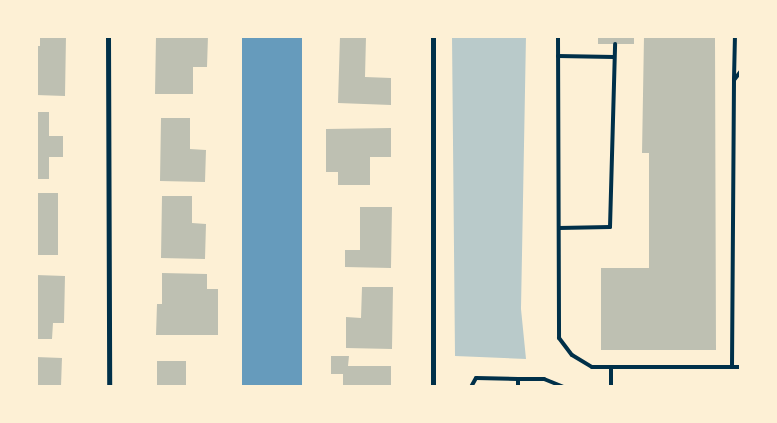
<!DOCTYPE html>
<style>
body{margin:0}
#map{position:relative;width:777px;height:423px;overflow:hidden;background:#fdf0d5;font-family:Arial,sans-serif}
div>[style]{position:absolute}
.green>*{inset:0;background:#b9caca}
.water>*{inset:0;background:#669bbc;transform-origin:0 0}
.building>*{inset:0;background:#bec0b2;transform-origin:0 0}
.service>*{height:4px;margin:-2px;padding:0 2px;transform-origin:2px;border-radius:2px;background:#003049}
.minor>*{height:5px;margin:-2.5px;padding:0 2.5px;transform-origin:2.5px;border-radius:2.5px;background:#003049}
span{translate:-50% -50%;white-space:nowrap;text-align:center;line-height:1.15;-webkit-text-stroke:4px #fdf0d5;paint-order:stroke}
.frame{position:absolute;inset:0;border:38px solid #fdf0d5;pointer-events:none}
</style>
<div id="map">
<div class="green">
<div style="clip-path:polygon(452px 36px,526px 36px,521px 309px,526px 359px,455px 356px)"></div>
</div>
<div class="water">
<div style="left:242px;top:36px;width:60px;height:351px"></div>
</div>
<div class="building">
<div style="clip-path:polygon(40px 36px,66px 36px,65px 96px,36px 95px,36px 46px,40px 46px)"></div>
<div style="clip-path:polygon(156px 36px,208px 36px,207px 67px,193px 67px,193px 94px,155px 94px)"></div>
<div style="clip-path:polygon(340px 36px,366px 37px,365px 77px,391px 78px,391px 105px,338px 103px)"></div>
<div style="left:598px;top:36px;width:36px;height:8px"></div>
<div style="clip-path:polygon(644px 36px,715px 36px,716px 350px,601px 350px,601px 268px,649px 268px,649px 153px,642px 153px)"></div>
<div style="clip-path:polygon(36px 112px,49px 112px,49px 136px,63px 136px,63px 157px,49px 157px,49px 179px,36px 179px)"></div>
<div style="clip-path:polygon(161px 118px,190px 118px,190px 149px,206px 150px,205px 182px,160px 181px)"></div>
<div style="clip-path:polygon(391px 128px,391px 157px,370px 157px,370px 185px,338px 185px,338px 172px,326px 172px,326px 129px)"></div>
<div style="left:36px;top:193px;width:22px;height:62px"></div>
<div style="clip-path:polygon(162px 196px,192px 196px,192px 223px,206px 224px,205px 259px,161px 258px)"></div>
<div style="clip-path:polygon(360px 207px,392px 207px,391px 268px,345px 267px,345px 250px,360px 250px)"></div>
<div style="clip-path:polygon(162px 273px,207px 274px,207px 289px,218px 289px,218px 335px,156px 335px,157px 304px,162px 304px)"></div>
<div style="clip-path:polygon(36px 275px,65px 276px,64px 323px,53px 323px,52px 339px,36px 339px)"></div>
<div style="clip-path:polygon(362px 287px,393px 287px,392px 349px,346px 348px,346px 317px,361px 318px)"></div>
<div style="clip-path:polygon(331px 356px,349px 356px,348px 366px,391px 366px,391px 387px,343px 387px,343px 374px,331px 374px)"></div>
<div style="left:36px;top:357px;width:26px;height:30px;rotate:2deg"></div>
<div style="left:157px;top:361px;width:29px;height:26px"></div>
</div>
<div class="service">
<div style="left:558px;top:36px;width:302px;rotate:89.8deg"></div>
<div style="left:559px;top:338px;width:21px;rotate:53deg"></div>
<div style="left:572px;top:355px;width:23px;rotate:31deg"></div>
<div style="left:592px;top:367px;width:149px"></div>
<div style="left:558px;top:56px;width:56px;rotate:1deg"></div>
<div style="left:734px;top:79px;width:43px;rotate:-88.7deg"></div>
<div style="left:559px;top:228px;width:51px;rotate:-1.1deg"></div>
<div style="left:610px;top:227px;width:183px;rotate:-88.4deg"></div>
<div style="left:611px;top:367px;width:20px;rotate:90deg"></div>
<div style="left:732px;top:367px;width:287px;rotate:-89.6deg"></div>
<div style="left:734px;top:80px;width:11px;rotate:-52deg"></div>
<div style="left:471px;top:387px;width:10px;rotate:-61deg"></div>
<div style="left:476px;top:378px;width:42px;rotate:1.4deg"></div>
<div style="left:518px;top:387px;width:8px;rotate:-90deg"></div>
<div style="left:518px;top:379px;width:26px"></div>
<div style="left:544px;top:379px;width:22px;rotate:22deg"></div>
</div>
<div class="minor">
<div style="left:108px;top:36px;width:351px;rotate:89.8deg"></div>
<div style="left:433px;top:36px;width:351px;rotate:90deg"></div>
</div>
<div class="frame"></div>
</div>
